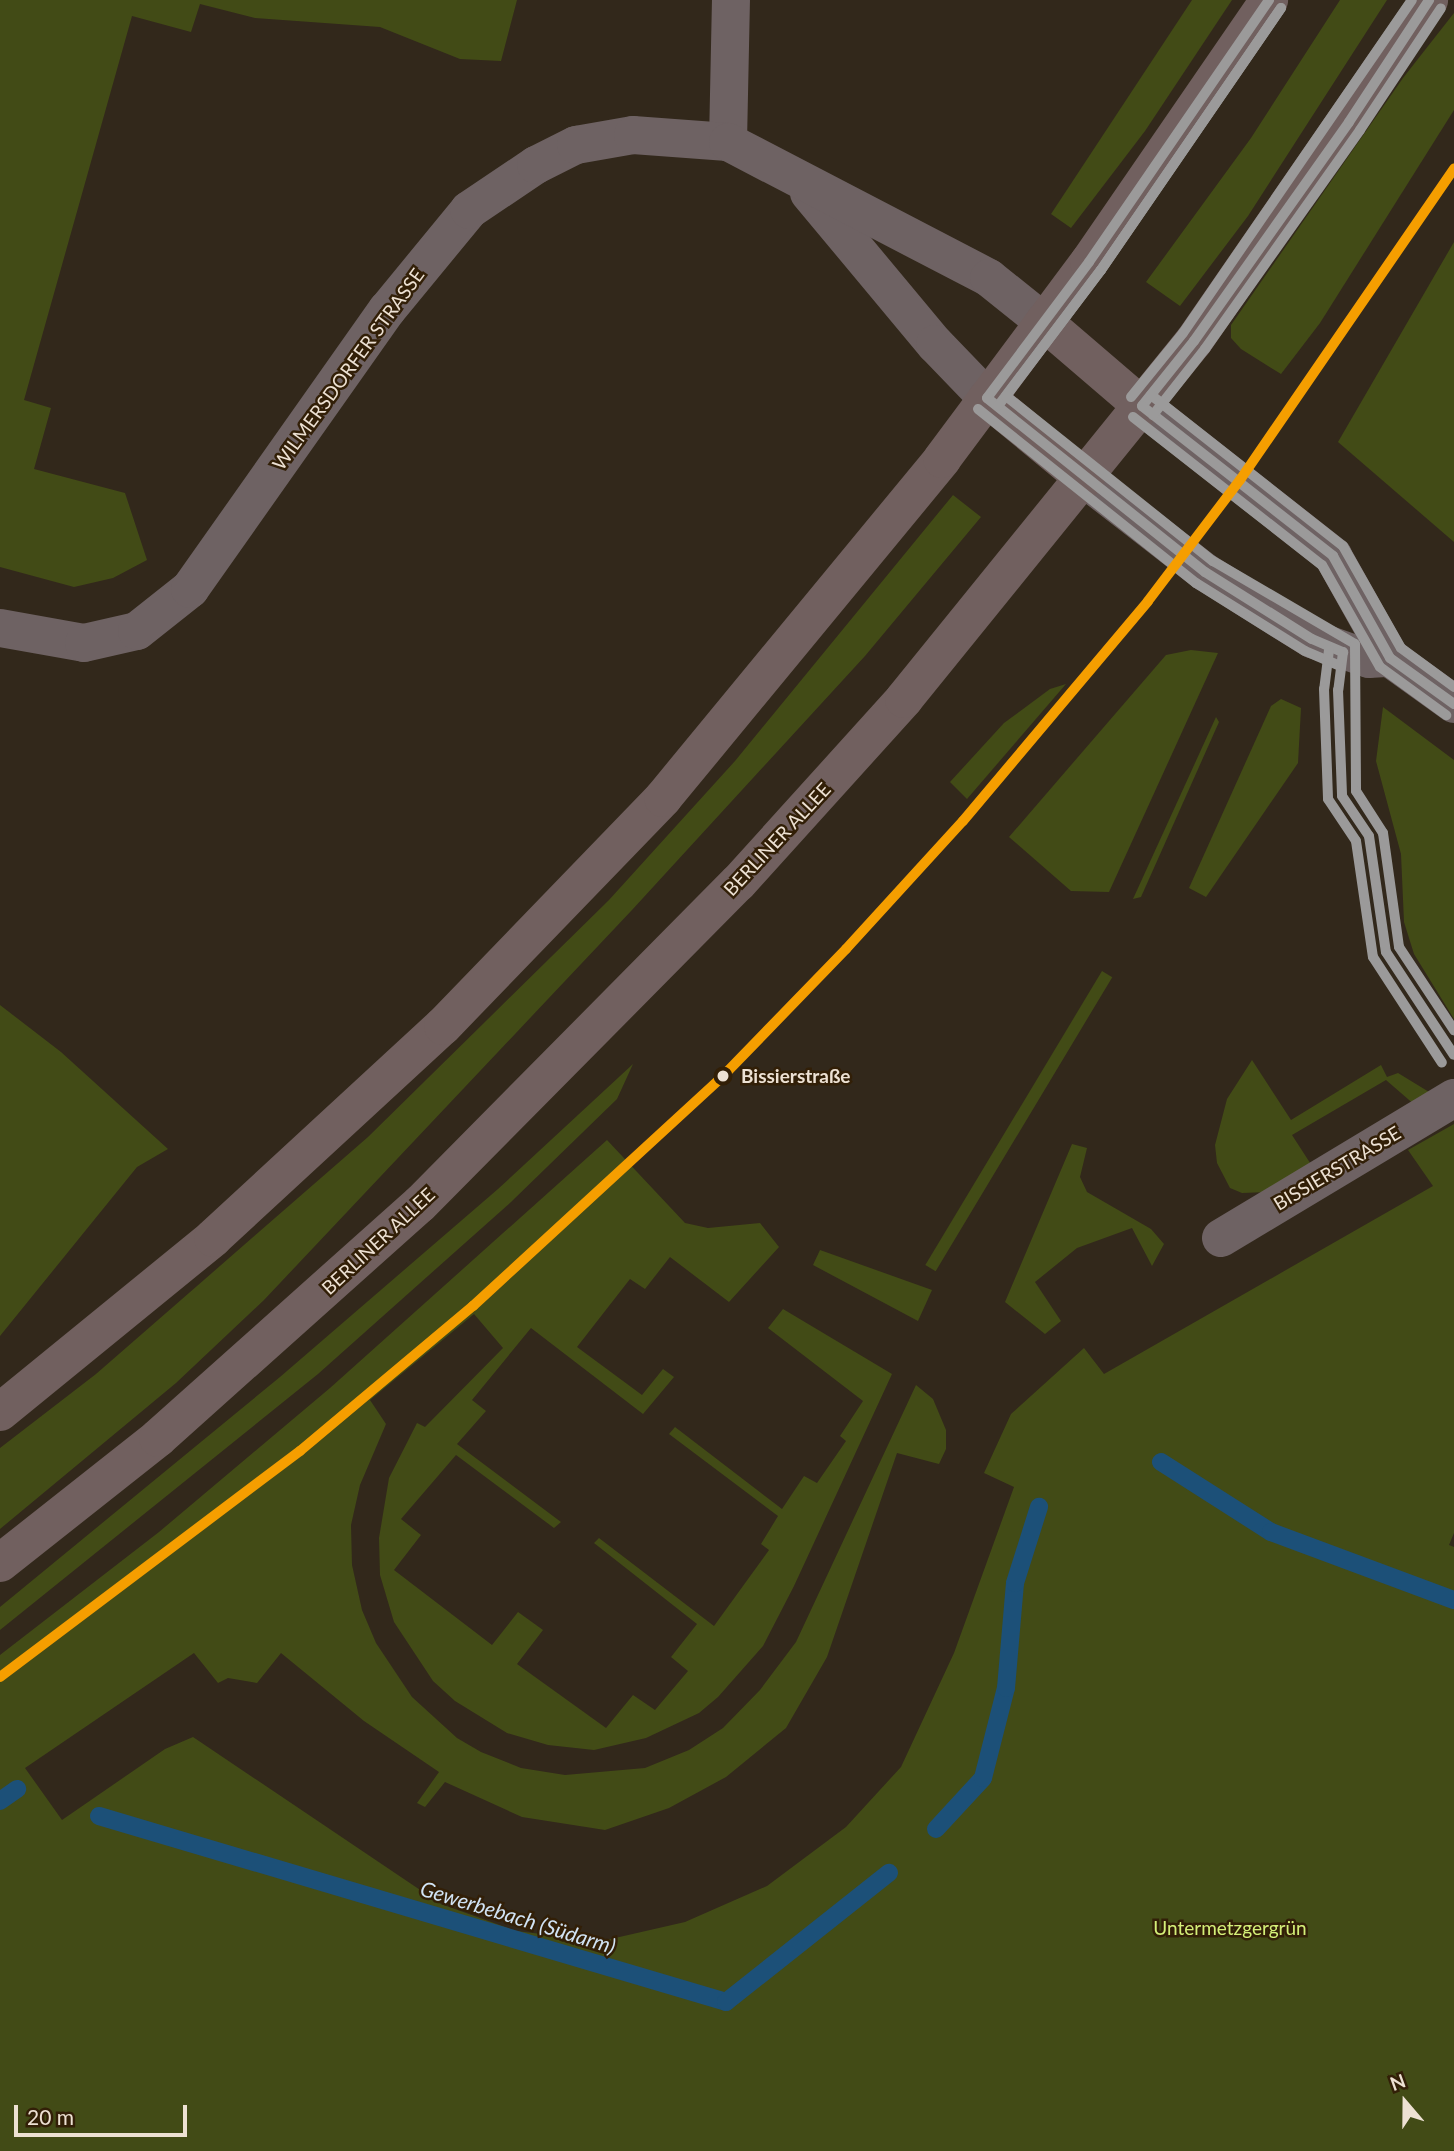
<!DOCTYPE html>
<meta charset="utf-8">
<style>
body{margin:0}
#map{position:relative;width:1454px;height:2151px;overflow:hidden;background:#32281b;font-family:Lato,sans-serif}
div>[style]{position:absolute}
.green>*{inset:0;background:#424b16;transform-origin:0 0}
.stream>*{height:18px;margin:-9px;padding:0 9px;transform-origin:9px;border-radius:9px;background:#1c5078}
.minor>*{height:38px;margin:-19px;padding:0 19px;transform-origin:19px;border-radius:19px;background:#6e6263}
.major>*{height:38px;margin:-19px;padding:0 19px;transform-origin:19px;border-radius:19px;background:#71605f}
.bus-1>*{height:10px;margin:-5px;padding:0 5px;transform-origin:5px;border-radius:5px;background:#9b9a9a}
.bus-2>*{height:10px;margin:-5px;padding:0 5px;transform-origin:5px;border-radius:5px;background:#9b9a9a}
.bus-3>*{height:10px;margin:-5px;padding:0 5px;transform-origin:5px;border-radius:5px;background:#9b9a9a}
.tram-1>*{height:10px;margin:-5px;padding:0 5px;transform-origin:5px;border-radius:5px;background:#f59e00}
.dots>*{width:19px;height:19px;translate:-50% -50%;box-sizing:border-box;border:4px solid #321f07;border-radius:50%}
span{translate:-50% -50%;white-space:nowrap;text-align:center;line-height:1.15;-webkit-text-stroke:5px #321f07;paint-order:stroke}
.street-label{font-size:19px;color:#ede1d3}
.stop-label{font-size:19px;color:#ede1d3;font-weight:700}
.left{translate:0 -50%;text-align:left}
.park-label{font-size:19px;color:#d4ef78}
.water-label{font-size:21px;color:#d1e3f4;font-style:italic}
.north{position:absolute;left:1370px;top:2067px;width:70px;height:70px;-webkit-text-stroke:5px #321f07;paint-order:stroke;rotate:340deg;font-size:19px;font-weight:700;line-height:28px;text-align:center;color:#ede1d3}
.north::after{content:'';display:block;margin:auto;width:24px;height:32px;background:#ede1d3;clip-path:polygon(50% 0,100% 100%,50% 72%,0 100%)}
.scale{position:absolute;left:14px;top:2105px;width:173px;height:32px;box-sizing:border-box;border:4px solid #ede1d3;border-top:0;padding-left:9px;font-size:21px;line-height:24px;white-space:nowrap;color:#ede1d3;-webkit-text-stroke:5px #321f07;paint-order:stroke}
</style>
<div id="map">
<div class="green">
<div style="clip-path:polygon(0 0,517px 0,501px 61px,460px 59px,380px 27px,255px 18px,200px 4px,191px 32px,132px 16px,24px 400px,51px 408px,34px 469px,125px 493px,147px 560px,113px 578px,74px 587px,0 567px)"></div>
<div style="clip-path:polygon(1192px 0,1232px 0,1145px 131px,1071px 228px,1051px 214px)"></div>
<div style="clip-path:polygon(1340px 0,1387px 0,1248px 216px,1180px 306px,1146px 282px,1251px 138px)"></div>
<div style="clip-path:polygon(1454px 13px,1454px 110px,1320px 323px,1281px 374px,1241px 349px,1231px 338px,1231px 325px,1403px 78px)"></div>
<div style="clip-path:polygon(1454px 242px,1454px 542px,1338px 442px)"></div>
<div style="clip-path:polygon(953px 495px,981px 517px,865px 656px,632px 910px,264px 1300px,176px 1383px,0 1529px,0 1448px,96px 1374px,368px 1137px,609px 900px,735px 761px)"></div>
<div style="clip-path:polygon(1191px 650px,1218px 653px,1109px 892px,1071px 891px,1009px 837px,1166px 655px)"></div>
<div style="clip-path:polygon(1066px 684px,967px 799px,950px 782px,1004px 723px,1050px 689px)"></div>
<div style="clip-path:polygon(1281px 699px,1301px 708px,1298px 763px,1206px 897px,1189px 888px,1271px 706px)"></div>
<div style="clip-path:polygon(1383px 707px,1454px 760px,1454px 1019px,1414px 954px,1404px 922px,1401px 854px,1376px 761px)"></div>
<div style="clip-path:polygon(1216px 717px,1219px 722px,1141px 897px,1133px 899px)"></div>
<div style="left:1102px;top:971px;width:12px;height:343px;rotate:31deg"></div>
<div style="clip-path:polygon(0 1005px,61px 1052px,168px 1149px,137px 1167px,0 1336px)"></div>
<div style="clip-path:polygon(1252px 1060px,1291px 1120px,1381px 1065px,1387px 1077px,1398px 1073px,1434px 1095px,1416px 1106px,1386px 1080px,1292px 1135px,1314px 1169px,1268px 1192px,1242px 1193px,1230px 1188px,1217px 1163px,1215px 1145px,1227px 1099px)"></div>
<div style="clip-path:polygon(633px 1064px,617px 1099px,511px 1202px,318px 1374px,0 1630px,0 1607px,280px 1377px,498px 1189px)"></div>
<div style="clip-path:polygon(1454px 1124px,1454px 1533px,1449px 1545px,1454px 1547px,1454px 2151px,0 2151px,0 1655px,159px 1532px,330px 1388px,607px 1140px,685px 1223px,708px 1228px,760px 1223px,779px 1247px,729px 1302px,670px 1257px,645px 1289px,630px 1279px,577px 1347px,642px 1395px,663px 1369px,674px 1377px,643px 1414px,531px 1328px,472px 1400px,486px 1411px,457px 1444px,561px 1522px,554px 1528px,456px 1455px,401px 1519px,421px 1535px,394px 1570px,492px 1645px,518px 1612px,543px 1630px,517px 1664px,606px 1728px,633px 1695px,655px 1710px,688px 1671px,671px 1657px,697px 1624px,594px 1543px,599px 1538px,714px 1626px,769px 1550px,761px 1544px,778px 1516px,669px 1434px,675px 1427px,782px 1509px,804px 1476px,817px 1483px,846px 1441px,840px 1436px,863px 1401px,768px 1328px,783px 1309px,892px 1374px,794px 1586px,763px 1646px,718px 1697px,699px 1713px,646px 1738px,594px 1750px,548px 1745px,507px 1733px,455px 1701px,433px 1681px,394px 1622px,380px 1575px,379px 1538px,389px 1478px,417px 1423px,425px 1427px,503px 1348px,474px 1314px,370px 1400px,386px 1424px,360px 1485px,351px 1525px,352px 1565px,362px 1610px,376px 1643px,412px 1697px,457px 1738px,481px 1752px,521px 1768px,565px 1775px,645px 1768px,689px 1750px,723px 1728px,760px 1690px,796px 1642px,916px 1385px,933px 1399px,946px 1430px,946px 1449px,939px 1464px,897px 1453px,827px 1657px,786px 1728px,726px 1777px,669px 1808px,605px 1830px,522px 1817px,445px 1782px,425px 1807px,417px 1803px,439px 1772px,364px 1721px,281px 1653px,257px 1683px,228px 1678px,218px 1683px,194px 1653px,25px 1768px,62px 1820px,165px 1749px,193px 1737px,441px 1904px,516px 1931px,602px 1941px,685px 1922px,767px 1886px,846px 1827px,901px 1767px,954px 1653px,1014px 1487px,984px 1473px,1011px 1414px,1084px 1348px,1104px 1374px,1433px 1186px,1408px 1150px)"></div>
<div style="clip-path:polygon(1072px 1144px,1087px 1148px,1080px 1177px,1087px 1192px,1151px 1229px,1164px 1244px,1152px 1266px,1132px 1228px,1077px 1248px,1035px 1282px,1061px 1321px,1045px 1334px,1005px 1302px)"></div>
<div style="clip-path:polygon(820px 1250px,932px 1290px,918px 1321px,813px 1265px)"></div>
</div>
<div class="stream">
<div style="left:1161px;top:1462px;width:130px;rotate:32.5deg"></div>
<div style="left:1271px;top:1532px;width:195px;rotate:20.4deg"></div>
<div style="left:0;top:1801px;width:21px;rotate:-35deg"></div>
<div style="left:99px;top:1816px;width:654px;rotate:16.52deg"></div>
<div style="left:726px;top:2002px;width:208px;rotate:-38.4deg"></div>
<div style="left:936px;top:1829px;width:69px;rotate:-47.3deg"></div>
<div style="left:983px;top:1778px;width:93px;rotate:-75.7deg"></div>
<div style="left:1006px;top:1688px;width:105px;rotate:-85.1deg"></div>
<div style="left:1015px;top:1583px;width:80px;rotate:-72.5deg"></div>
</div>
<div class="minor">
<div style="left:728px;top:142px;width:142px;rotate:-88.8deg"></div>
<div style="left:809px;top:193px;width:197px;rotate:50.2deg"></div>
<div style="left:935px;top:344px;width:75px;rotate:46.1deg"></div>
<div style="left:1142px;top:406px;width:243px;rotate:38.1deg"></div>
<div style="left:1333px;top:556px;width:117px;rotate:60.8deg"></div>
<div style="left:1390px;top:658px;width:79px;rotate:35.7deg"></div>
<div style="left:1085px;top:479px;width:152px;rotate:37.8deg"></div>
<div style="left:1205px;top:572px;width:126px;rotate:32.1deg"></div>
<div style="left:1312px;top:639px;width:60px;rotate:19.3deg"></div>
<div style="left:1369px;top:659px;width:21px;rotate:-3deg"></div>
<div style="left:0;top:628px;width:85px;rotate:10.1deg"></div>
<div style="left:84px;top:643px;width:54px;rotate:-12.8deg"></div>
<div style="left:137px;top:631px;width:68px;rotate:-38.4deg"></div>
<div style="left:190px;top:589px;width:342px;rotate:-54.8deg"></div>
<div style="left:387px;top:310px;width:129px;rotate:-50.6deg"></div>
<div style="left:469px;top:210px;width:81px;rotate:-33.9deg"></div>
<div style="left:536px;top:165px;width:45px;rotate:-26.6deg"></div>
<div style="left:576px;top:145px;width:58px;rotate:-10deg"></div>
<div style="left:633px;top:135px;width:95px;rotate:4.2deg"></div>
<div style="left:728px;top:142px;width:294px;rotate:27.5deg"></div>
<div style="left:989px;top:278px;width:70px;rotate:38.7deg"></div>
<div style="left:1221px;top:1238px;width:272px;rotate:-31deg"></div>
</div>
<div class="major">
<div style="left:1044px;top:322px;width:129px;rotate:40.6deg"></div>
<div style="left:987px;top:398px;width:127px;rotate:39.6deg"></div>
<div style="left:0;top:1412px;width:275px;rotate:-39.2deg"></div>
<div style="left:213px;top:1238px;width:313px;rotate:-42.7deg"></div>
<div style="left:443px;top:1026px;width:317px;rotate:-46deg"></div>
<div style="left:663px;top:798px;width:439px;rotate:-50.5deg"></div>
<div style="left:942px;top:459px;width:246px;rotate:-53.3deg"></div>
<div style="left:1089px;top:262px;width:318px;rotate:-55.5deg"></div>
<div style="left:0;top:1563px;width:201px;rotate:-38.3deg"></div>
<div style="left:158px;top:1438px;width:351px;rotate:-41.8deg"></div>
<div style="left:420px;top:1204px;width:452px;rotate:-45.3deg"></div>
<div style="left:738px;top:883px;width:248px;rotate:-47.9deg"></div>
<div style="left:904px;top:699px;width:461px;rotate:-51deg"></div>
<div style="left:1194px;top:341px;width:414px;rotate:-55.4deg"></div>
</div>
<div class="bus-1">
<div style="left:987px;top:398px;width:170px;rotate:-53.1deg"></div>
<div style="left:1089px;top:262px;width:318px;rotate:-55.5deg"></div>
<div style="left:987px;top:398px;width:279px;rotate:38.6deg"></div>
<div style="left:1205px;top:572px;width:126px;rotate:32.1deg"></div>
<div style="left:1312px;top:639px;width:34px;rotate:23deg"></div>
<div style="left:1142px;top:406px;width:83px;rotate:-51.3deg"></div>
<div style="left:1194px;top:341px;width:268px;rotate:-54.7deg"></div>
<div style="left:1349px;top:122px;width:146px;rotate:-56.7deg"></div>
<div style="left:1142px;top:406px;width:243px;rotate:38.1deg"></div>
<div style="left:1333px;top:556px;width:117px;rotate:60.8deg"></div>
<div style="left:1390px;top:658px;width:79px;rotate:35.7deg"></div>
<div style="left:1343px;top:652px;width:38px;rotate:97deg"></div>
<div style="left:1338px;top:690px;width:106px;rotate:87.8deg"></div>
<div style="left:1342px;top:796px;width:48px;rotate:56deg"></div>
<div style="left:1369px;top:836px;width:117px;rotate:81.7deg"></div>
<div style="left:1386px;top:952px;width:123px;rotate:56.6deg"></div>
</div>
<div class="bus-2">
<div style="left:998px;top:406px;width:171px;rotate:-52.9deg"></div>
<div style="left:1101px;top:270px;width:318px;rotate:-55.5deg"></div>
<div style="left:978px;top:409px;width:279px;rotate:38.6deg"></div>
<div style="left:1196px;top:583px;width:128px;rotate:32deg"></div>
<div style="left:1305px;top:651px;width:36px;rotate:23deg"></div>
<div style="left:1153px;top:415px;width:84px;rotate:-51.8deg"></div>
<div style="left:1205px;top:349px;width:268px;rotate:-54.7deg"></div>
<div style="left:1360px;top:130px;width:146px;rotate:-56.4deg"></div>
<div style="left:1133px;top:417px;width:240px;rotate:38.1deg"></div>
<div style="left:1322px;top:565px;width:117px;rotate:60.4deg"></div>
<div style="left:1380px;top:667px;width:82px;rotate:36deg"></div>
<div style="left:1329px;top:650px;width:39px;rotate:97deg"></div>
<div style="left:1324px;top:689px;width:110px;rotate:87.9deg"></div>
<div style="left:1328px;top:799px;width:50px;rotate:56.3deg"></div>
<div style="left:1356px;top:841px;width:117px;rotate:81.7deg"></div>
<div style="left:1373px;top:957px;width:126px;rotate:56.9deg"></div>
</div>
<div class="bus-3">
<div style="left:1281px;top:8px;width:318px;rotate:124.5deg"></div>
<div style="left:1101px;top:270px;width:158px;rotate:127deg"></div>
<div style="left:1006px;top:396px;width:265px;rotate:38.6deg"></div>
<div style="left:1213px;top:561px;width:164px;rotate:30.3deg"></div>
<div style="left:1355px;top:644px;width:147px;rotate:89.6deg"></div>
<div style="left:1356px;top:791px;width:50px;rotate:57.3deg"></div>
<div style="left:1383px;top:833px;width:115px;rotate:82deg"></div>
<div style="left:1399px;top:947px;width:100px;rotate:56.5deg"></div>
<div style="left:1151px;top:395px;width:244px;rotate:38.2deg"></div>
<div style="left:1343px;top:546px;width:117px;rotate:60.4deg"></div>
<div style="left:1401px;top:648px;width:66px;rotate:36.3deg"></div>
<div style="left:1131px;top:397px;width:82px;rotate:-50.9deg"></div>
<div style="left:1183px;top:333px;width:404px;rotate:-55.5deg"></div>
</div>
<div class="tram-1">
<div style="left:0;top:1677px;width:376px;rotate:-37deg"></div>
<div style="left:300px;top:1451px;width:226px;rotate:-40deg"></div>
<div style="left:473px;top:1306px;width:340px;rotate:-42.6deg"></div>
<div style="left:723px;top:1076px;width:177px;rotate:-45.9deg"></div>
<div style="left:846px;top:949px;width:173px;rotate:-47.6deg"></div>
<div style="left:963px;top:821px;width:287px;rotate:-49.9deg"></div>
<div style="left:1148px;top:601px;width:152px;rotate:-52.8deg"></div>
<div style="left:1240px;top:480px;width:378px;rotate:-55.5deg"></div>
</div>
<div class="dots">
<div style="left:723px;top:1076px;background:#ede1d3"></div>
</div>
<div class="street-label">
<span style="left:348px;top:369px;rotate:-54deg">WILMERSDORFER STRASSE</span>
<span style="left:777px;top:839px;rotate:-47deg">BERLINER ALLEE</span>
<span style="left:1337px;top:1168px;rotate:-31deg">BISSIERSTRASSE</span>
<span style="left:378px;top:1241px;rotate:-43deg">BERLINER ALLEE</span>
</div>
<div class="stop-label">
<span class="left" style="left:741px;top:1076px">Bissierstraße</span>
</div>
<div class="park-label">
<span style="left:1230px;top:1928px">Untermetzgergrün</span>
</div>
<div class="water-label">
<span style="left:518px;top:1917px;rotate:17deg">Gewerbebach (Südarm)</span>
</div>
<div class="north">N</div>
<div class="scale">20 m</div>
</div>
